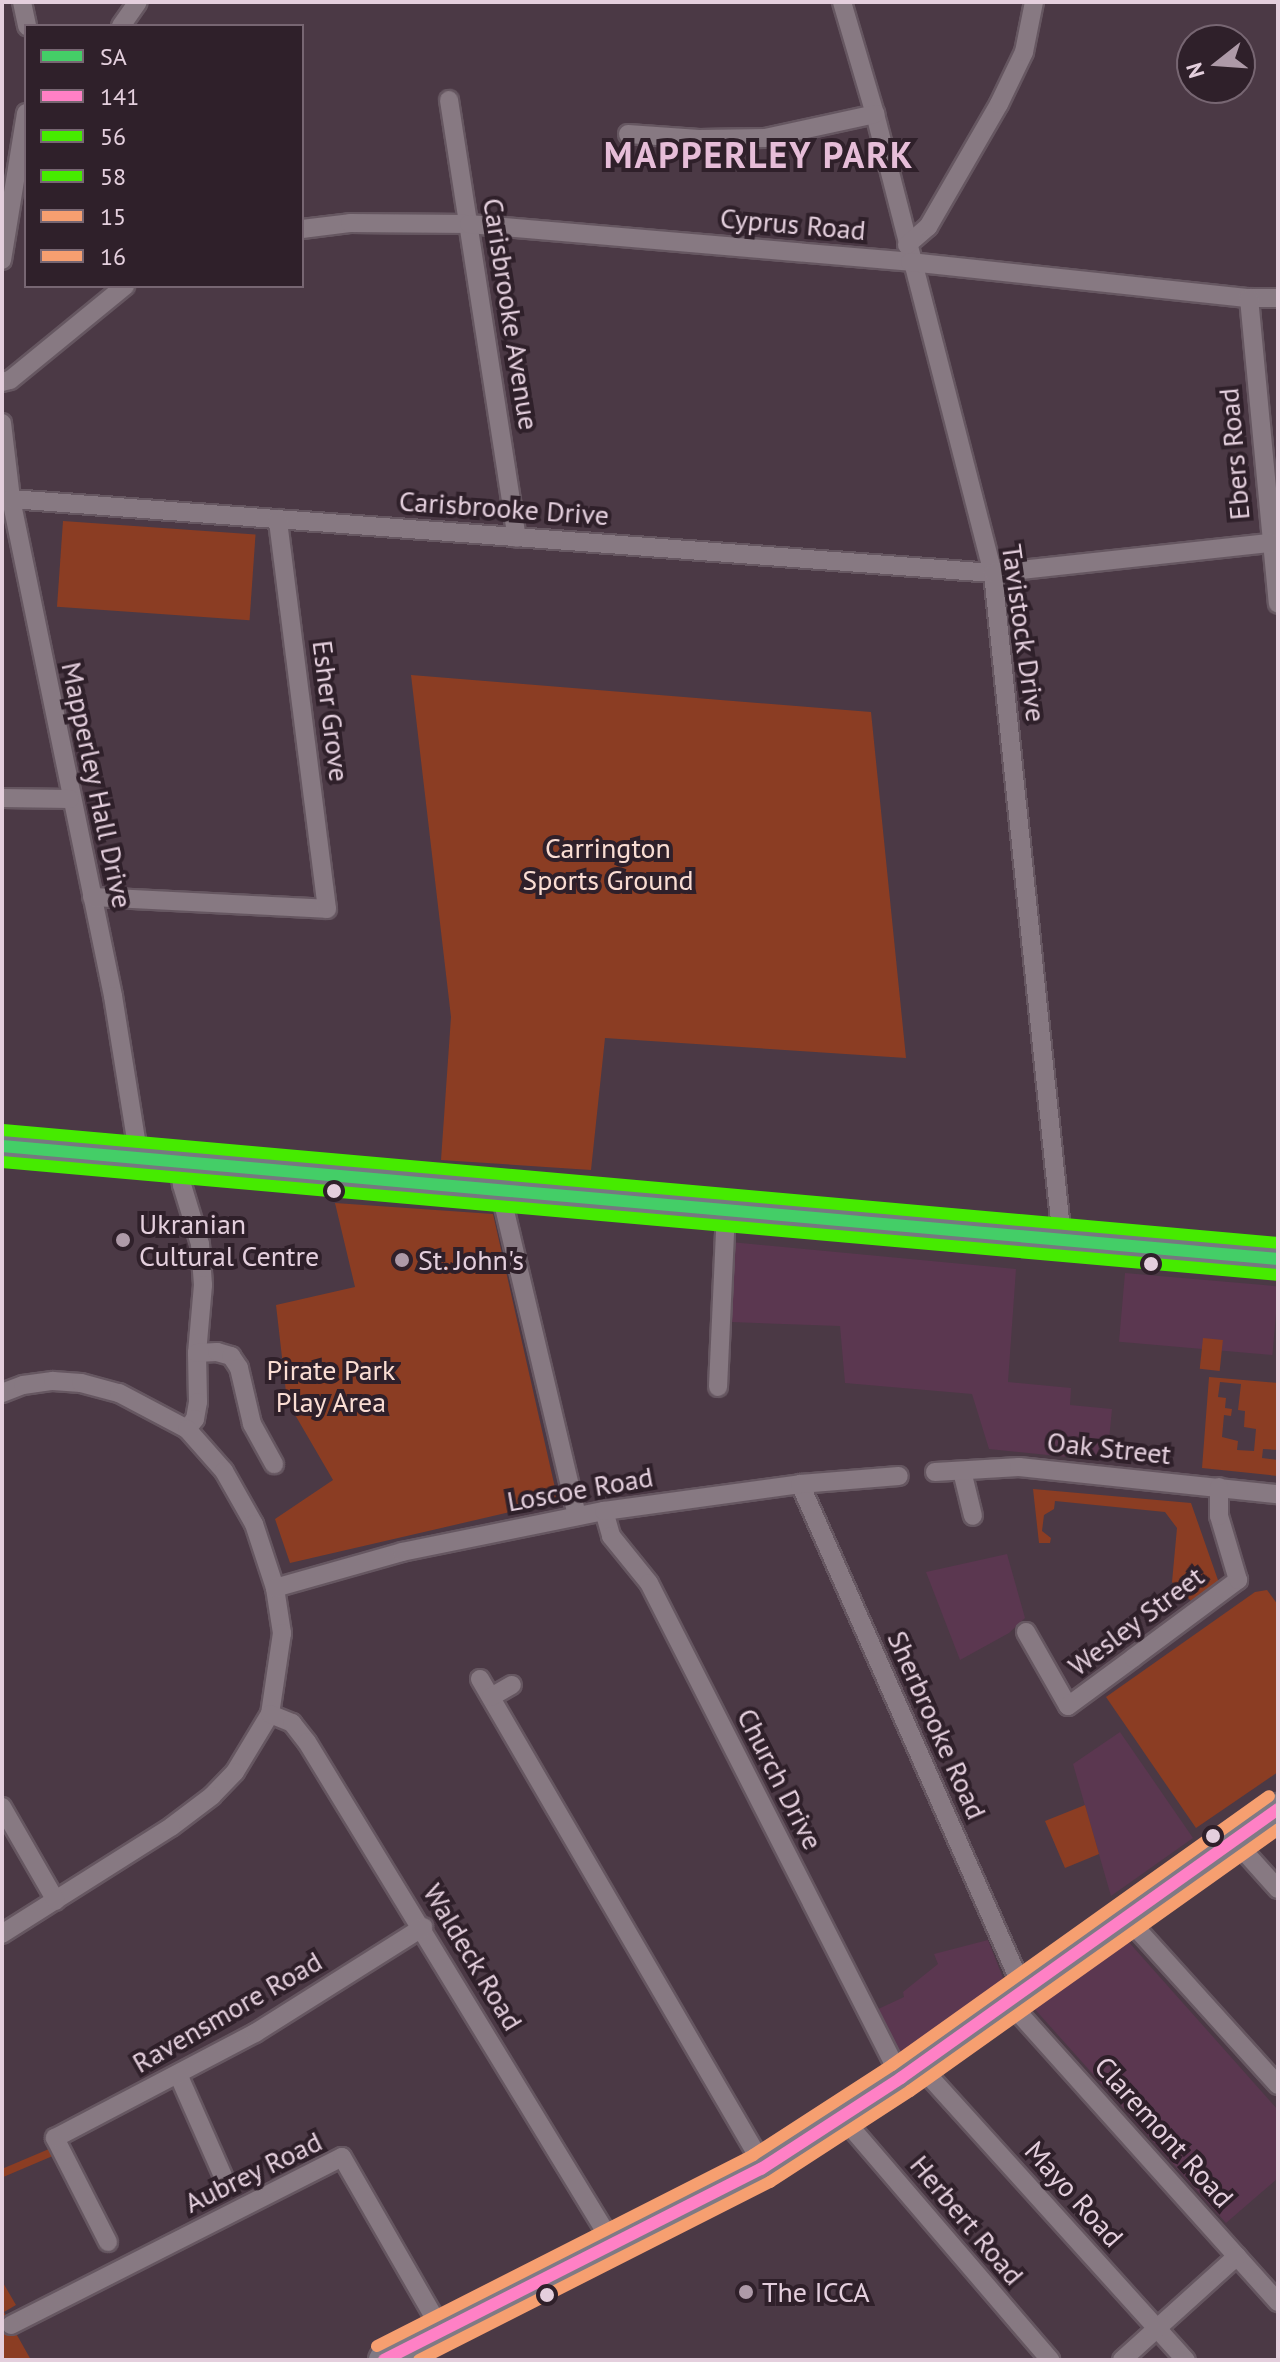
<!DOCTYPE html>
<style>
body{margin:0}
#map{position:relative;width:1280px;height:2362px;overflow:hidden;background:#4b3945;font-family:"PT Sans",sans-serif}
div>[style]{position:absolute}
.built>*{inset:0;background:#5b3750;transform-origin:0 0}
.green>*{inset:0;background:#8b3d23;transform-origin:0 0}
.roads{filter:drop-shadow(2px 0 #665761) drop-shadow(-2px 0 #665761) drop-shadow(0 2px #665761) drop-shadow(0 -2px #665761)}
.street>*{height:18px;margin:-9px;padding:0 9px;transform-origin:9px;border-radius:9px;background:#877982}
.primary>*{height:30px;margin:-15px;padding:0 15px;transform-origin:15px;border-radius:15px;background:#7f7a84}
.highway>*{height:34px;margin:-17px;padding:0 17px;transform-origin:17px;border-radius:17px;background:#777781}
.bus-1>*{height:12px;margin:-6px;padding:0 6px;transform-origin:6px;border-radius:6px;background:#44ce67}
.bus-2>*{height:12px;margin:-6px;padding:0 6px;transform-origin:6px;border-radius:6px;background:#ff80c5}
.bus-3>*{height:12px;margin:-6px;padding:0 6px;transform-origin:6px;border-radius:6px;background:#46eb00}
.bus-4>*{height:12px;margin:-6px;padding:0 6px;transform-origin:6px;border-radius:6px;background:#46eb00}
.bus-5>*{height:12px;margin:-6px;padding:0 6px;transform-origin:6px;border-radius:6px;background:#f69f70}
.bus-6>*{height:12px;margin:-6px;padding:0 6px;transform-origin:6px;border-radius:6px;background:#f69f70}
.dots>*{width:22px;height:22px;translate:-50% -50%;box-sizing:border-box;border:4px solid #2f202a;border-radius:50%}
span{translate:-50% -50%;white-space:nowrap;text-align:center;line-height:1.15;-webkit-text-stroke:8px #2f202a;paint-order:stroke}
.street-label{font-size:28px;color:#e4cfdd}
.park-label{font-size:28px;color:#faddd3}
.poi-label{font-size:28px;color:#e4cfdd}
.left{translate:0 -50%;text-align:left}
.district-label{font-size:36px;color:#e6bdd8;font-weight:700;letter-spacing:2px}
.frame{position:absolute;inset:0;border:4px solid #e4cfdd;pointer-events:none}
.legend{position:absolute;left:24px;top:24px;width:280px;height:264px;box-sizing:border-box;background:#2f202a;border:2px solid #776672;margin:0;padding:10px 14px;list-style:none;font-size:24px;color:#e4cfdd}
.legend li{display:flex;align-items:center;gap:16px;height:40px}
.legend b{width:40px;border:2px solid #776672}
.north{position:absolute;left:1176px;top:24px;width:80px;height:80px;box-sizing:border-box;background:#2f202a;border:2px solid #776672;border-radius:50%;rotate:253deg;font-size:22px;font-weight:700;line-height:32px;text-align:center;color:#e4cfdd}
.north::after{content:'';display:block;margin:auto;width:28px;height:36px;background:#ae9aa8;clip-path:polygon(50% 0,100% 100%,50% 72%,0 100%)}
</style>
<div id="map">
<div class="built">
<div style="clip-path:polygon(731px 1242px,1016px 1269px,1008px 1382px,1071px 1388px,1070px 1405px,1112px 1409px,1107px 1461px,989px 1449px,972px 1394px,845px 1383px,840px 1326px,731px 1322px)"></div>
<div style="left:1125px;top:1273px;width:154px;height:69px;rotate:5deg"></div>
<div style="clip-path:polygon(1007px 1554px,1025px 1618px,1009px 1633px,960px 1660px,926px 1572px)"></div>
<div style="clip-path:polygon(1120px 1732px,1193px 1838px,1111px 1896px,1073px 1764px)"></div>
<div style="clip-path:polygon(1126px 1939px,1278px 2110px,1278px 2178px,1226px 2223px,1032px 2006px)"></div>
<div style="clip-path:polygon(988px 1940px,1005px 1983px,898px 2059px,874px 2011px,904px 1997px,903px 1992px,938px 1964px,934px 1954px)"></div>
</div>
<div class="green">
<div style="left:63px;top:521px;width:193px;height:86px;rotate:4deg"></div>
<div style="clip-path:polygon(411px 675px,871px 712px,906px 1058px,605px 1038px,591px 1170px,441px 1160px,451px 1017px)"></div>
<div style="clip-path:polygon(335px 1203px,493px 1214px,558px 1501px,290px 1563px,275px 1519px,333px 1480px,287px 1401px,276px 1305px,355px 1287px)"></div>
<div style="left:1203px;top:1338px;width:20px;height:31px;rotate:6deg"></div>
<div style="clip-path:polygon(evenodd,1209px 1377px,1278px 1383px,1278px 1450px,1263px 1449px,1262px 1458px,1278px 1460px,1278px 1476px,1202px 1468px,1209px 1377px,1220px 1382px,1241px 1384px,1238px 1410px,1245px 1411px,1244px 1427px,1256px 1429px,1254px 1451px,1237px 1450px,1238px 1441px,1222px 1437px,1224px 1415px,1231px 1416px,1232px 1409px,1225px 1408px,1226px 1398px,1218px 1397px,1220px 1382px)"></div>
<div style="clip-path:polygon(1033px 1489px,1191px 1503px,1219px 1583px,1192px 1602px,1172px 1582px,1177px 1528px,1165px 1512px,1055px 1501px,1054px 1509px,1044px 1515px,1042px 1531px,1051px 1538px,1050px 1543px,1039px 1543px)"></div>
<div style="clip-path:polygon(1267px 1590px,1278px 1605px,1278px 1772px,1196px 1828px,1106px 1697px,1255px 1592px)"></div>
<div style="clip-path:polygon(1085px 1805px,1099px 1854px,1065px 1868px,1045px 1821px)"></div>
<div style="left:49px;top:2149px;width:8px;height:55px;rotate:67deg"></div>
<div style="clip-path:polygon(2px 2281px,16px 2305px,4px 2312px,31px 2360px,2px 2360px)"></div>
</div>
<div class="roads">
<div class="street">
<div style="left:22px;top:2px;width:25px;rotate:78deg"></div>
<div style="left:842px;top:2px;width:117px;rotate:73.6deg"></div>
<div style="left:875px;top:114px;width:474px;rotate:75.6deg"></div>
<div style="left:993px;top:573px;width:671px;rotate:84.09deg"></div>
<div style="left:121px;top:26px;width:29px;rotate:-55deg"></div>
<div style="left:449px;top:100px;width:443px;rotate:81.2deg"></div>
<div style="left:628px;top:134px;width:71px;rotate:4deg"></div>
<div style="left:699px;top:139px;width:66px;rotate:-0.9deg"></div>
<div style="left:765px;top:138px;width:113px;rotate:-12.3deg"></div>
<div style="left:302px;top:229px;width:48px;rotate:-7.1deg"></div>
<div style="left:350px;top:223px;width:119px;rotate:0.5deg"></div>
<div style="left:469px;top:224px;width:443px;rotate:4.9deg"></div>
<div style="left:910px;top:262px;width:341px;rotate:6.1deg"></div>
<div style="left:1249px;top:298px;width:29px"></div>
<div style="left:907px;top:245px;width:28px;rotate:-41deg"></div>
<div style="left:928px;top:227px;width:142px;rotate:-60deg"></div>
<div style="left:999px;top:104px;width:58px;rotate:-64.3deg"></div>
<div style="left:1024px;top:52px;width:51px;rotate:-78.7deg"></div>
<div style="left:2px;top:260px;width:149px;rotate:-80.7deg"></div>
<div style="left:1249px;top:298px;width:307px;rotate:84.6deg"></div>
<div style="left:2px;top:382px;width:8px;rotate:-14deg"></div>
<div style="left:10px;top:380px;width:149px;rotate:-39.3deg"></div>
<div style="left:2px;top:423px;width:77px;rotate:83.2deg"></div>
<div style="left:11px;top:499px;width:507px;rotate:78.4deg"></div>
<div style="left:113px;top:996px;width:164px;rotate:80.9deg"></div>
<div style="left:11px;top:499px;width:985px;rotate:4.31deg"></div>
<div style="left:993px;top:573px;width:280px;rotate:-6.2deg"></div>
<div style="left:2px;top:798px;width:68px;rotate:0.8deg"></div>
<div style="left:92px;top:897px;width:235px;rotate:2.9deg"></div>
<div style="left:327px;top:909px;width:393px;rotate:-97.2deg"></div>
<div style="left:179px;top:1161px;width:24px;rotate:83deg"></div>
<div style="left:182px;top:1185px;width:62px;rotate:73deg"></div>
<div style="left:200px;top:1244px;width:41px;rotate:85.8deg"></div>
<div style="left:203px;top:1285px;width:68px;rotate:95deg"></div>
<div style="left:197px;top:1353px;width:49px;rotate:88.8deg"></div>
<div style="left:198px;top:1402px;width:17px;rotate:100deg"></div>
<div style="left:195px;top:1419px;width:13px;rotate:129deg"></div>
<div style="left:500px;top:1190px;width:335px;rotate:76.7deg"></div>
<div style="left:197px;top:1353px;width:20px;rotate:-3deg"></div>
<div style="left:217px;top:1352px;width:15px;rotate:16deg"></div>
<div style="left:231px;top:1356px;width:14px;rotate:56deg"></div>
<div style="left:239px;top:1368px;width:57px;rotate:76.9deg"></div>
<div style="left:252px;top:1424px;width:46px;rotate:61.2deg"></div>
<div style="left:718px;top:1387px;width:177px;rotate:-87.4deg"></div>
<div style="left:2px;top:1393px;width:22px;rotate:-21deg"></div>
<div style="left:23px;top:1385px;width:30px;rotate:-8deg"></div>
<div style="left:53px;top:1381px;width:28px;rotate:4deg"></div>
<div style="left:81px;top:1383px;width:39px;rotate:15deg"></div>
<div style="left:119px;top:1393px;width:77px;rotate:27.9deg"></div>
<div style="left:187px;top:1429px;width:56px;rotate:48.6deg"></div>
<div style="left:224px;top:1471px;width:61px;rotate:60.5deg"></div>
<div style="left:254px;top:1524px;width:67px;rotate:71.8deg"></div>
<div style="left:275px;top:1588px;width:46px;rotate:81.2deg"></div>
<div style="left:282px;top:1633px;width:82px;rotate:98.4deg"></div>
<div style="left:270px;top:1714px;width:68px;rotate:121.1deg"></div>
<div style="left:235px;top:1772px;width:33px;rotate:134deg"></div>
<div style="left:212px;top:1796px;width:51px;rotate:142.9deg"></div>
<div style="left:171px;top:1827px;width:200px;rotate:147.7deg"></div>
<div style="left:962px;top:1471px;width:46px;rotate:76.3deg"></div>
<div style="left:935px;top:1472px;width:84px;rotate:-3.4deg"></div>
<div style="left:1019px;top:1467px;width:260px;rotate:6deg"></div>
<div style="left:800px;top:1484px;width:552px;rotate:66.17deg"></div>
<div style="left:604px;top:1511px;width:26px;rotate:74deg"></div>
<div style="left:611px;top:1536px;width:60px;rotate:51deg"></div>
<div style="left:649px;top:1583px;width:555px;rotate:63.02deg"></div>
<div style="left:275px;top:1588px;width:132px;rotate:-15.8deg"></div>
<div style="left:402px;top:1552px;width:206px;rotate:-11.5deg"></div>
<div style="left:604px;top:1511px;width:198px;rotate:-7.8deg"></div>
<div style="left:800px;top:1484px;width:99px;rotate:-4.6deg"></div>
<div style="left:1026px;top:1632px;width:85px;rotate:60.4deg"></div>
<div style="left:1068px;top:1706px;width:81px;rotate:-36.4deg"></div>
<div style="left:1133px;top:1658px;width:131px;rotate:-36.6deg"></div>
<div style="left:1238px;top:1580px;width:67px;rotate:-106.5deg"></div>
<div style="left:1219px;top:1516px;width:29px;rotate:-90deg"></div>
<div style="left:480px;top:1679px;width:565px;rotate:59.8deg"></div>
<div style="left:491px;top:1697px;width:24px;rotate:-30deg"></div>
<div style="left:270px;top:1714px;width:24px;rotate:22deg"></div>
<div style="left:292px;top:1723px;width:24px;rotate:52deg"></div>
<div style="left:307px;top:1742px;width:588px;rotate:58.64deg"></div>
<div style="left:2px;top:1807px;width:108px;rotate:60.1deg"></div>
<div style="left:1234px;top:1840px;width:66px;rotate:48.1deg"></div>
<div style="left:1127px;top:1918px;width:225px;rotate:47.9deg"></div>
<div style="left:1007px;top:2000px;width:406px;rotate:48.1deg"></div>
<div style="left:919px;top:2065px;width:398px;rotate:47.9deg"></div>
<div style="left:178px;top:2074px;width:121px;rotate:66.2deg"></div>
<div style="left:842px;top:2117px;width:320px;rotate:49.4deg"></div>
<div style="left:108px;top:2242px;width:117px;rotate:-117deg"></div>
<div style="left:55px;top:2138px;width:226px;rotate:-27.7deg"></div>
<div style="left:255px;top:2033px;width:199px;rotate:-32.2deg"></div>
<div style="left:11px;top:2325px;width:371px;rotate:-26.9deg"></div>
<div style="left:342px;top:2157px;width:201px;rotate:60.1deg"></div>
<div style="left:1122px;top:2360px;width:155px;rotate:-42.1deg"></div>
</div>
<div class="primary">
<div style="left:384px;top:2360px;width:423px;rotate:-26.9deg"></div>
<div style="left:761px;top:2169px;width:167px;rotate:-33deg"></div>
<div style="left:901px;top:2078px;width:463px;rotate:-35.5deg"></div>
</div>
<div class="highway">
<div style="left:2px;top:1146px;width:1281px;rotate:5.06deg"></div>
</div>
</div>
<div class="bus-1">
<div style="left:2px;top:1146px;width:1281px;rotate:5.06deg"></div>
</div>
<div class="bus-2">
<div style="left:384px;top:2360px;width:423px;rotate:-26.9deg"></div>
<div style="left:761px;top:2169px;width:167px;rotate:-33deg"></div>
<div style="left:901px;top:2078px;width:463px;rotate:-35.5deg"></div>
</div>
<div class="bus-3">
<div style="left:2px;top:1162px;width:1280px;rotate:5.06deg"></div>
</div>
<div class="bus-4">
<div style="left:3px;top:1130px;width:1280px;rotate:5.06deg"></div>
</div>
<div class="bus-5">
<div style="left:419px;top:2360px;width:394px;rotate:-26.9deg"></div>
<div style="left:770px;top:2182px;width:167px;rotate:-33deg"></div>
<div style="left:910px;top:2091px;width:452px;rotate:-35.4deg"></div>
</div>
<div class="bus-6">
<div style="left:377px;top:2346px;width:422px;rotate:-26.9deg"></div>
<div style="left:753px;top:2155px;width:166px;rotate:-32.9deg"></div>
<div style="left:892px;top:2065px;width:463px;rotate:-35.5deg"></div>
</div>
<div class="dots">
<div style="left:334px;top:1191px;background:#e4cfdd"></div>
<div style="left:123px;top:1240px;background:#ae9aa8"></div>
<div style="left:402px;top:1260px;background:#ae9aa8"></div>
<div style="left:1151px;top:1264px;background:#e4cfdd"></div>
<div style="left:1213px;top:1836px;background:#e4cfdd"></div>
<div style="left:746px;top:2292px;background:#ae9aa8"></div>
<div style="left:547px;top:2295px;background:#e4cfdd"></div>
</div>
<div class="street-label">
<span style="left:793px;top:224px;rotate:5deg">Cyprus Road</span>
<span style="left:511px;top:314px;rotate:81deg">Carisbrooke Avenue</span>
<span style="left:1234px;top:454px;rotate:-95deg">Ebers Road</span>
<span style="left:504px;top:508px;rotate:4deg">Carisbrooke Drive</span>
<span style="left:1024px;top:633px;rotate:82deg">Tavistock Drive</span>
<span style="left:331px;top:711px;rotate:83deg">Esher Grove</span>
<span style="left:97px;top:785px;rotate:78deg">Mapperley Hall Drive</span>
<span style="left:1109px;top:1448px;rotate:6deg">Oak Street</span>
<span style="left:580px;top:1489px;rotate:-10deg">Loscoe Road</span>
<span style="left:1136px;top:1621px;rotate:-37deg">Wesley Street</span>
<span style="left:937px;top:1725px;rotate:66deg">Sherbrooke Road</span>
<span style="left:780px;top:1779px;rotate:63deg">Church Drive</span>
<span style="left:473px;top:1957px;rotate:59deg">Waldeck Road</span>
<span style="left:227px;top:2012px;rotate:-30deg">Ravensmore Road</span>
<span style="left:1164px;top:2132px;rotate:48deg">Claremont Road</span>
<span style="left:253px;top:2172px;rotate:-26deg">Aubrey Road</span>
<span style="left:1074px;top:2194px;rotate:48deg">Mayo Road</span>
<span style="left:967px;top:2220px;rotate:50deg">Herbert Road</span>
</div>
<div class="park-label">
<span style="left:608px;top:864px">Carrington<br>Sports Ground</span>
<span style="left:331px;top:1386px">Pirate Park<br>Play Area</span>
</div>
<div class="poi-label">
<span class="left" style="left:139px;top:1240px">Ukranian<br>Cultural Centre</span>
<span class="left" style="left:418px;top:1260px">St. John's</span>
<span class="left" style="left:762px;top:2292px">The ICCA</span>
</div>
<div class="district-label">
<span style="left:759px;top:155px">MAPPERLEY PARK</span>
</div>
<div class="frame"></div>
<ul class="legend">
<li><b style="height:10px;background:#44ce67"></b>SA</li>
<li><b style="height:10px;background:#ff80c5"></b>141</li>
<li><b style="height:10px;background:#46eb00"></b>56</li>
<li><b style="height:10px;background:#46eb00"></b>58</li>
<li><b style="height:10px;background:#f69f70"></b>15</li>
<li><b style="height:10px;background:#f69f70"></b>16</li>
</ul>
<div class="north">N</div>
</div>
